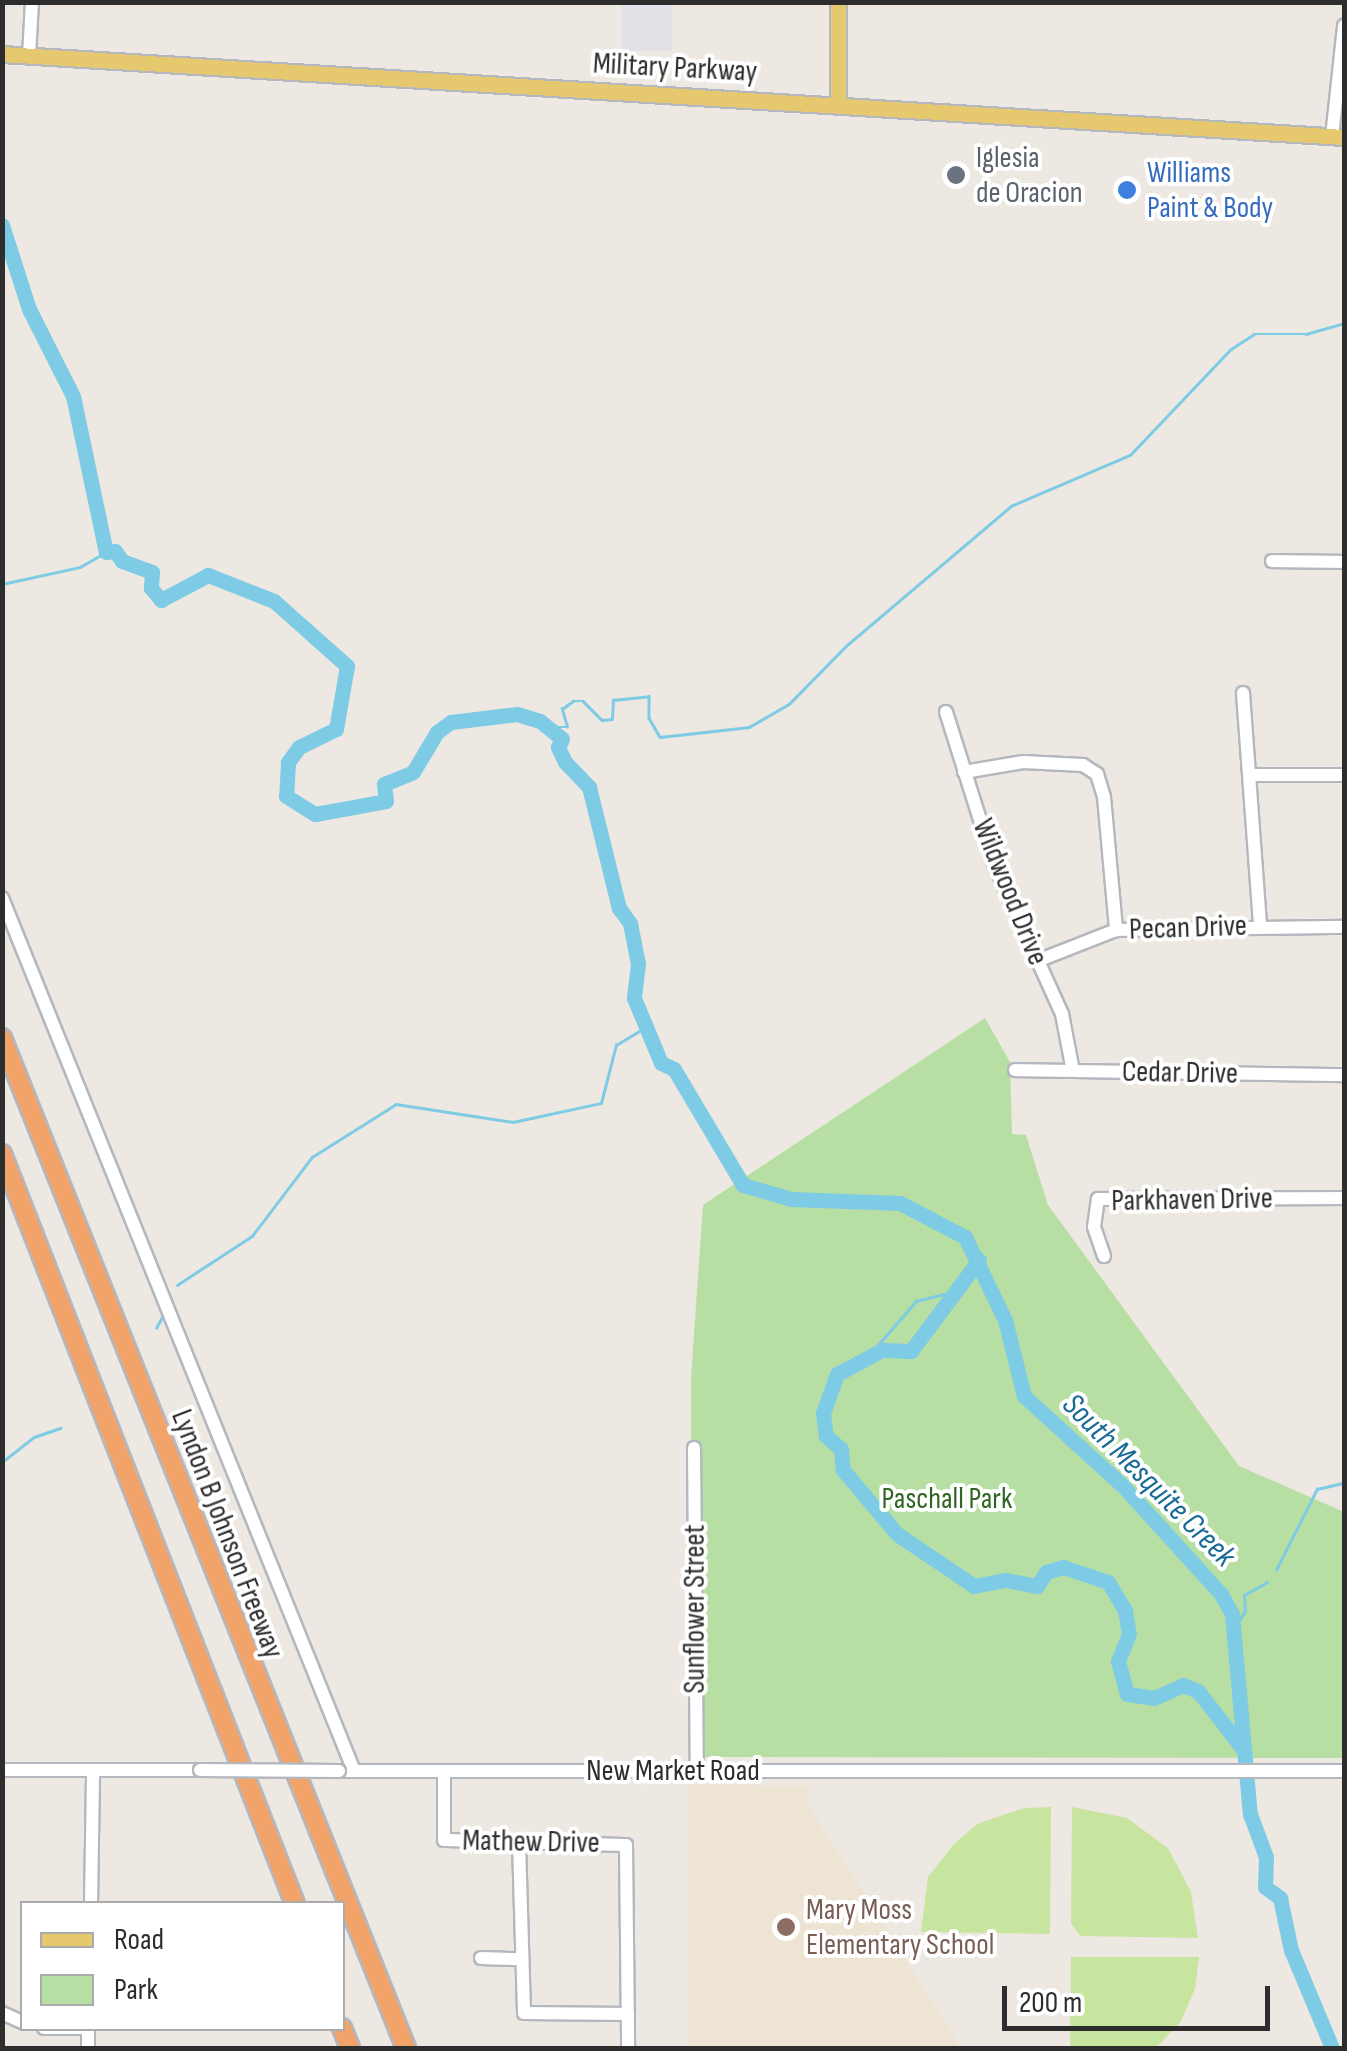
<!DOCTYPE html>
<style>
body{margin:0}
#map{position:relative;width:1347px;height:2051px;overflow:hidden;background:#ede8e1;font-family:"Sofia Sans Condensed",sans-serif}
div>[style]{position:absolute}
.industrial>*{inset:0;background:#e3e1e7;transform-origin:0 0}
.education>*{inset:0;background:#ede4d3}
.green>*{inset:0;background:#b8dfa3}
.pitch>*{inset:0;background:#c8e5a0}
.stream>*{height:2.5px;margin:-1.25px;padding:0 1.25px;transform-origin:1.25px;border-radius:1.25px;background:#7ecbe5}
.river>*{height:15px;margin:-7.5px;padding:0 7.5px;transform-origin:7.5px;border-radius:7.5px;background:#7ecbe5}
.roads{filter:drop-shadow(2px 0 #b5b7bf) drop-shadow(-2px 0 #b5b7bf) drop-shadow(0 2px #b5b7bf) drop-shadow(0 -2px #b5b7bf)}
.minor>*{height:12px;margin:-6px;padding:0 6px;transform-origin:6px;border-radius:6px;background:#fff}
.major>*{height:15px;margin:-7.5px;padding:0 7.5px;transform-origin:7.5px;border-radius:7.5px;background:#e6c96e}
.highway>*{height:18px;margin:-9px;padding:0 9px;transform-origin:9px;border-radius:9px;background:#f1a369}
.bridges{filter:drop-shadow(2px 0 #b5b7bf) drop-shadow(-2px 0 #b5b7bf) drop-shadow(0 2px #b5b7bf) drop-shadow(0 -2px #b5b7bf)}
.minor-bridge>*{height:12px;margin:-6px;padding:0 6px;transform-origin:6px;border-radius:6px;background:#fff}
.dots>*{width:28px;height:28px;translate:-50% -50%;box-sizing:border-box;border:5px solid #fff;border-radius:50%}
span{translate:-50% -50%;white-space:nowrap;text-align:center;line-height:1.15;-webkit-text-stroke:8px #fff;paint-order:stroke}
.street-label{font-size:30px;color:#2d2d2d}
.worship-label{font-size:30px;color:#5b616d}
.left{translate:0 -50%;text-align:left}
.shop-label{font-size:30px;color:#366cbe}
.park-label{font-size:30px;color:#306622}
.education-label{font-size:30px;color:#785e54}
.water-label{font-size:32px;color:#1a6b95;font-style:italic}
.frame{position:absolute;inset:0;border:5px solid #2d2d2d;pointer-events:none}
.legend{position:absolute;left:20px;top:1901px;width:325px;height:130px;box-sizing:border-box;background:#fff;border:2px solid #ababab;margin:0;padding:12px 18px;list-style:none;font-size:30px;color:#2d2d2d}
.legend li{display:flex;align-items:center;gap:20px;height:50px}
.legend b{width:50px;border:2px solid #ababab}
.scale{position:absolute;left:1002px;top:1986px;width:268px;height:45px;box-sizing:border-box;border:5px solid #2d2d2d;border-top:0;padding-left:12px;font-size:30px;line-height:35px;white-space:nowrap;color:#2d2d2d;-webkit-text-stroke:8px #fff;paint-order:stroke}
</style>
<div id="map">
<div class="industrial">
<div style="left:622px;top:3px;width:50px;height:48px"></div>
</div>
<div class="education">
<div style="clip-path:polygon(687px 1784px,808px 1786px,808px 1805px,961px 2048px,688px 2048px)"></div>
</div>
<div class="green">
<div style="clip-path:polygon(985px 1018px,1010px 1062px,1012px 1134px,1026px 1135px,1048px 1205px,1239px 1466px,1344px 1512px,1344px 1758px,691px 1757px,691px 1378px,703px 1205px)"></div>
</div>
<div class="pitch">
<div style="clip-path:polygon(1051px 1807px,1050px 1934px,921px 1932px,928px 1877px,954px 1844px,977px 1824px,1024px 1808px)"></div>
<div style="clip-path:polygon(1072px 1807px,1127px 1818px,1168px 1848px,1191px 1892px,1198px 1938px,1080px 1936px,1071px 1923px)"></div>
<div style="clip-path:polygon(1071px 1957px,1199px 1957px,1195px 1989px,1181px 2021px,1156px 2048px,1070px 2048px)"></div>
</div>
<div class="stream">
<div style="left:2px;top:584px;width:80px;rotate:-12.3deg"></div>
<div style="left:80px;top:567px;width:30px;rotate:-30deg"></div>
<div style="left:548px;top:727px;width:19px"></div>
<div style="left:567px;top:727px;width:19px;rotate:-106deg"></div>
<div style="left:562px;top:709px;width:14px;rotate:-36deg"></div>
<div style="left:573px;top:701px;width:10px"></div>
<div style="left:583px;top:701px;width:27px;rotate:45deg"></div>
<div style="left:602px;top:720px;width:10px;rotate:-6deg"></div>
<div style="left:612px;top:719px;width:19px;rotate:-87deg"></div>
<div style="left:613px;top:700px;width:36px;rotate:-6deg"></div>
<div style="left:649px;top:696px;width:22px;rotate:90deg"></div>
<div style="left:649px;top:718px;width:22px;rotate:60deg"></div>
<div style="left:660px;top:737px;width:90px;rotate:-6.4deg"></div>
<div style="left:749px;top:727px;width:46px;rotate:-29.9deg"></div>
<div style="left:789px;top:704px;width:81px;rotate:-45.5deg"></div>
<div style="left:846px;top:646px;width:216px;rotate:-40.3deg"></div>
<div style="left:1011px;top:506px;width:129px;rotate:-23.2deg"></div>
<div style="left:1130px;top:455px;width:146px;rotate:-46.4deg"></div>
<div style="left:1231px;top:349px;width:27px;rotate:-33deg"></div>
<div style="left:1254px;top:334px;width:52px"></div>
<div style="left:1306px;top:334px;width:40px;rotate:-16deg"></div>
<div style="left:177px;top:1285px;width:90px;rotate:-33.2deg"></div>
<div style="left:252px;top:1236px;width:99px;rotate:-52.8deg"></div>
<div style="left:312px;top:1157px;width:99px;rotate:-32.2deg"></div>
<div style="left:396px;top:1104px;width:118px;rotate:8.7deg"></div>
<div style="left:513px;top:1122px;width:90px;rotate:-12.2deg"></div>
<div style="left:601px;top:1103px;width:60px;rotate:-75.5deg"></div>
<div style="left:616px;top:1045px;width:35px;rotate:-31deg"></div>
<div style="left:156px;top:1328px;width:18px;rotate:-61deg"></div>
<div style="left:870px;top:1354px;width:70px;rotate:-49deg"></div>
<div style="left:916px;top:1301px;width:34px;rotate:-14deg"></div>
<div style="left:2px;top:1462px;width:41px;rotate:-38deg"></div>
<div style="left:34px;top:1437px;width:28px;rotate:-19deg"></div>
<div style="left:1276px;top:1570px;width:91px;rotate:-63.2deg"></div>
<div style="left:1317px;top:1489px;width:28px;rotate:-13deg"></div>
<div style="left:1232px;top:1631px;width:24px;rotate:-57deg"></div>
<div style="left:1245px;top:1611px;width:16px;rotate:-94deg"></div>
<div style="left:1244px;top:1595px;width:26px;rotate:-29deg"></div>
</div>
<div class="river">
<div style="left:2px;top:225px;width:88px;rotate:72.2deg"></div>
<div style="left:29px;top:309px;width:97px;rotate:63.2deg"></div>
<div style="left:73px;top:396px;width:159px;rotate:78.1deg"></div>
<div style="left:106px;top:552px;width:9px;rotate:-6deg"></div>
<div style="left:115px;top:551px;width:12px;rotate:55deg"></div>
<div style="left:122px;top:561px;width:32px;rotate:20deg"></div>
<div style="left:152px;top:572px;width:16px;rotate:94deg"></div>
<div style="left:151px;top:588px;width:16px;rotate:50deg"></div>
<div style="left:161px;top:600px;width:53px;rotate:-28deg"></div>
<div style="left:208px;top:575px;width:71px;rotate:21.5deg"></div>
<div style="left:274px;top:601px;width:98px;rotate:41.7deg"></div>
<div style="left:347px;top:666px;width:64px;rotate:99.9deg"></div>
<div style="left:336px;top:729px;width:41px;rotate:154.1deg"></div>
<div style="left:299px;top:747px;width:19px;rotate:126deg"></div>
<div style="left:288px;top:762px;width:34px;rotate:93deg"></div>
<div style="left:286px;top:796px;width:34px;rotate:32deg"></div>
<div style="left:315px;top:814px;width:72px;rotate:-10.4deg"></div>
<div style="left:386px;top:801px;width:17px;rotate:-97deg"></div>
<div style="left:384px;top:784px;width:31px;rotate:-22deg"></div>
<div style="left:413px;top:772px;width:47px;rotate:-59deg"></div>
<div style="left:437px;top:732px;width:17px;rotate:-36deg"></div>
<div style="left:451px;top:722px;width:66px;rotate:-6.9deg"></div>
<div style="left:517px;top:714px;width:24px;rotate:17deg"></div>
<div style="left:540px;top:721px;width:28px;rotate:39deg"></div>
<div style="left:562px;top:739px;width:9px;rotate:117deg"></div>
<div style="left:558px;top:747px;width:17px;rotate:65deg"></div>
<div style="left:565px;top:762px;width:35px;rotate:46deg"></div>
<div style="left:589px;top:787px;width:125px;rotate:76.1deg"></div>
<div style="left:619px;top:908px;width:19px;rotate:54deg"></div>
<div style="left:630px;top:923px;width:42px;rotate:79deg"></div>
<div style="left:638px;top:964px;width:34px;rotate:97deg"></div>
<div style="left:634px;top:998px;width:70px;rotate:67.4deg"></div>
<div style="left:661px;top:1063px;width:14px;rotate:25deg"></div>
<div style="left:674px;top:1069px;width:135px;rotate:59.3deg"></div>
<div style="left:743px;top:1185px;width:50px;rotate:16.3deg"></div>
<div style="left:791px;top:1199px;width:109px;rotate:2.1deg"></div>
<div style="left:900px;top:1203px;width:73px;rotate:27.6deg"></div>
<div style="left:965px;top:1237px;width:92px;rotate:64.3deg"></div>
<div style="left:1005px;top:1320px;width:78px;rotate:76deg"></div>
<div style="left:1024px;top:1396px;width:135px;rotate:42.3deg"></div>
<div style="left:1124px;top:1487px;width:144px;rotate:47.8deg"></div>
<div style="left:1221px;top:1594px;width:23px;rotate:61deg"></div>
<div style="left:1232px;top:1614px;width:201px;rotate:84.9deg"></div>
<div style="left:1250px;top:1814px;width:46px;rotate:69.6deg"></div>
<div style="left:1266px;top:1857px;width:30px;rotate:92deg"></div>
<div style="left:1265px;top:1887px;width:19px;rotate:36deg"></div>
<div style="left:1280px;top:1898px;width:53px;rotate:78.1deg"></div>
<div style="left:1291px;top:1950px;width:106px;rotate:67.3deg"></div>
<div style="left:979px;top:1260px;width:114px;rotate:126.8deg"></div>
<div style="left:911px;top:1351px;width:29px;rotate:-178deg"></div>
<div style="left:882px;top:1350px;width:51px;rotate:151.9deg"></div>
<div style="left:837px;top:1374px;width:41px;rotate:109.7deg"></div>
<div style="left:823px;top:1413px;width:23px;rotate:83deg"></div>
<div style="left:826px;top:1436px;width:20px;rotate:41deg"></div>
<div style="left:841px;top:1449px;width:21px;rotate:85deg"></div>
<div style="left:843px;top:1470px;width:84px;rotate:49.8deg"></div>
<div style="left:897px;top:1534px;width:93px;rotate:34deg"></div>
<div style="left:974px;top:1586px;width:33px;rotate:-11deg"></div>
<div style="left:1006px;top:1580px;width:32px;rotate:11deg"></div>
<div style="left:1037px;top:1586px;width:17px;rotate:-57deg"></div>
<div style="left:1046px;top:1572px;width:18px;rotate:-16deg"></div>
<div style="left:1063px;top:1567px;width:47px;rotate:18.4deg"></div>
<div style="left:1108px;top:1582px;width:33px;rotate:59deg"></div>
<div style="left:1125px;top:1610px;width:24px;rotate:81deg"></div>
<div style="left:1129px;top:1634px;width:29px;rotate:112deg"></div>
<div style="left:1118px;top:1661px;width:34px;rotate:75deg"></div>
<div style="left:1127px;top:1694px;width:27px;rotate:8deg"></div>
<div style="left:1154px;top:1698px;width:32px;rotate:-24deg"></div>
<div style="left:1183px;top:1685px;width:16px;rotate:22deg"></div>
<div style="left:1198px;top:1691px;width:73px;rotate:52.2deg"></div>
</div>
<div class="roads">
<div class="minor">
<div style="left:29px;top:56px;width:54px;rotate:-86.8deg"></div>
<div style="left:1332px;top:137px;width:112px;rotate:-83.8deg"></div>
<div style="left:1272px;top:561px;width:72px;rotate:0.8deg"></div>
<div style="left:1243px;top:693px;width:234px;rotate:85.8deg"></div>
<div style="left:946px;top:712px;width:159px;rotate:72.5deg"></div>
<div style="left:994px;top:864px;width:165px;rotate:65.6deg"></div>
<div style="left:1062px;top:1014px;width:58px;rotate:79.1deg"></div>
<div style="left:964px;top:772px;width:60px;rotate:-9.6deg"></div>
<div style="left:1023px;top:762px;width:60px;rotate:2.9deg"></div>
<div style="left:1083px;top:765px;width:17px;rotate:33deg"></div>
<div style="left:1097px;top:774px;width:24px;rotate:73deg"></div>
<div style="left:1104px;top:797px;width:134px;rotate:84.8deg"></div>
<div style="left:1250px;top:775px;width:94px"></div>
<div style="left:2px;top:898px;width:941px;rotate:68.04deg"></div>
<div style="left:1037px;top:961px;width:85px;rotate:-21.4deg"></div>
<div style="left:1116px;top:930px;width:228px;rotate:-0.8deg"></div>
<div style="left:1015px;top:1070px;width:329px;rotate:0.9deg"></div>
<div style="left:1104px;top:1256px;width:31px;rotate:-109deg"></div>
<div style="left:1094px;top:1227px;width:28px;rotate:-82deg"></div>
<div style="left:1098px;top:1199px;width:246px;rotate:-0.2deg"></div>
<div style="left:694px;top:1448px;width:323px;rotate:89.5deg"></div>
<div style="left:2px;top:1770px;width:198px"></div>
<div style="left:339px;top:1771px;width:1005px"></div>
<div style="left:444px;top:1771px;width:69px;rotate:90deg"></div>
<div style="left:444px;top:1840px;width:182px;rotate:1.6deg"></div>
<div style="left:626px;top:1845px;width:203px;rotate:89.4deg"></div>
<div style="left:519px;top:1843px;width:170px;rotate:88.3deg"></div>
<div style="left:524px;top:2013px;width:104px;rotate:0.6deg"></div>
<div style="left:91px;top:1904px;width:134px;rotate:-89.1deg"></div>
<div style="left:481px;top:1958px;width:38px;rotate:2deg"></div>
<div style="left:2px;top:2013px;width:22px;rotate:24deg"></div>
<div style="left:44px;top:2028px;width:42px"></div>
<div style="left:88px;top:2028px;width:20px;rotate:90deg"></div>
</div>
<div class="major">
<div style="left:838px;top:2px;width:104px;rotate:90deg"></div>
<div style="left:2px;top:54px;width:1345px;rotate:3.54deg"></div>
</div>
<div class="highway">
<div style="left:2px;top:1038px;width:1088px;rotate:68.2deg"></div>
<div style="left:2px;top:1154px;width:805px;rotate:68.66deg"></div>
<div style="left:342px;top:2028px;width:22px;rotate:68deg"></div>
</div>
</div>
<div class="bridges">
<div class="minor-bridge">
<div style="left:200px;top:1770px;width:139px;rotate:0.4deg"></div>
</div>
</div>
<div class="dots">
<div style="left:956px;top:175px;background:#6b7280"></div>
<div style="left:1127px;top:190px;background:#3f7fe0"></div>
<div style="left:786px;top:1927px;background:#8d6e63"></div>
</div>
<div class="street-label">
<span style="left:675px;top:68px;rotate:3deg">Military Parkway</span>
<span style="left:1010px;top:892px;rotate:68deg">Wildwood Drive</span>
<span style="left:1188px;top:928px;rotate:-2deg">Pecan Drive</span>
<span style="left:1180px;top:1073px;rotate:1deg">Cedar Drive</span>
<span style="left:1192px;top:1200px;rotate:-1deg">Parkhaven Drive</span>
<span style="left:227px;top:1534px;rotate:69deg">Lyndon B Johnson Freeway</span>
<span style="left:695px;top:1609px;rotate:-90deg">Sunflower Street</span>
<span style="left:673px;top:1771px">New Market Road</span>
<span style="left:531px;top:1842px;rotate:1deg">Mathew Drive</span>
</div>
<div class="worship-label">
<span class="left" style="left:976px;top:175px">Iglesia<br>de Oracion</span>
</div>
<div class="shop-label">
<span class="left" style="left:1147px;top:190px">Williams<br>Paint &amp; Body</span>
</div>
<div class="park-label">
<span style="left:947px;top:1499px">Paschall Park</span>
</div>
<div class="education-label">
<span class="left" style="left:806px;top:1927px">Mary Moss<br>Elementary School</span>
</div>
<div class="water-label">
<span style="left:1148px;top:1481px;rotate:45deg">South Mesquite Creek</span>
</div>
<div class="frame"></div>
<ul class="legend">
<li><b style="height:12px;background:#e6c96e"></b>Road</li>
<li><b style="height:28px;background:#b8dfa3"></b>Park</li>
</ul>
<div class="scale">200 m</div>
</div>
